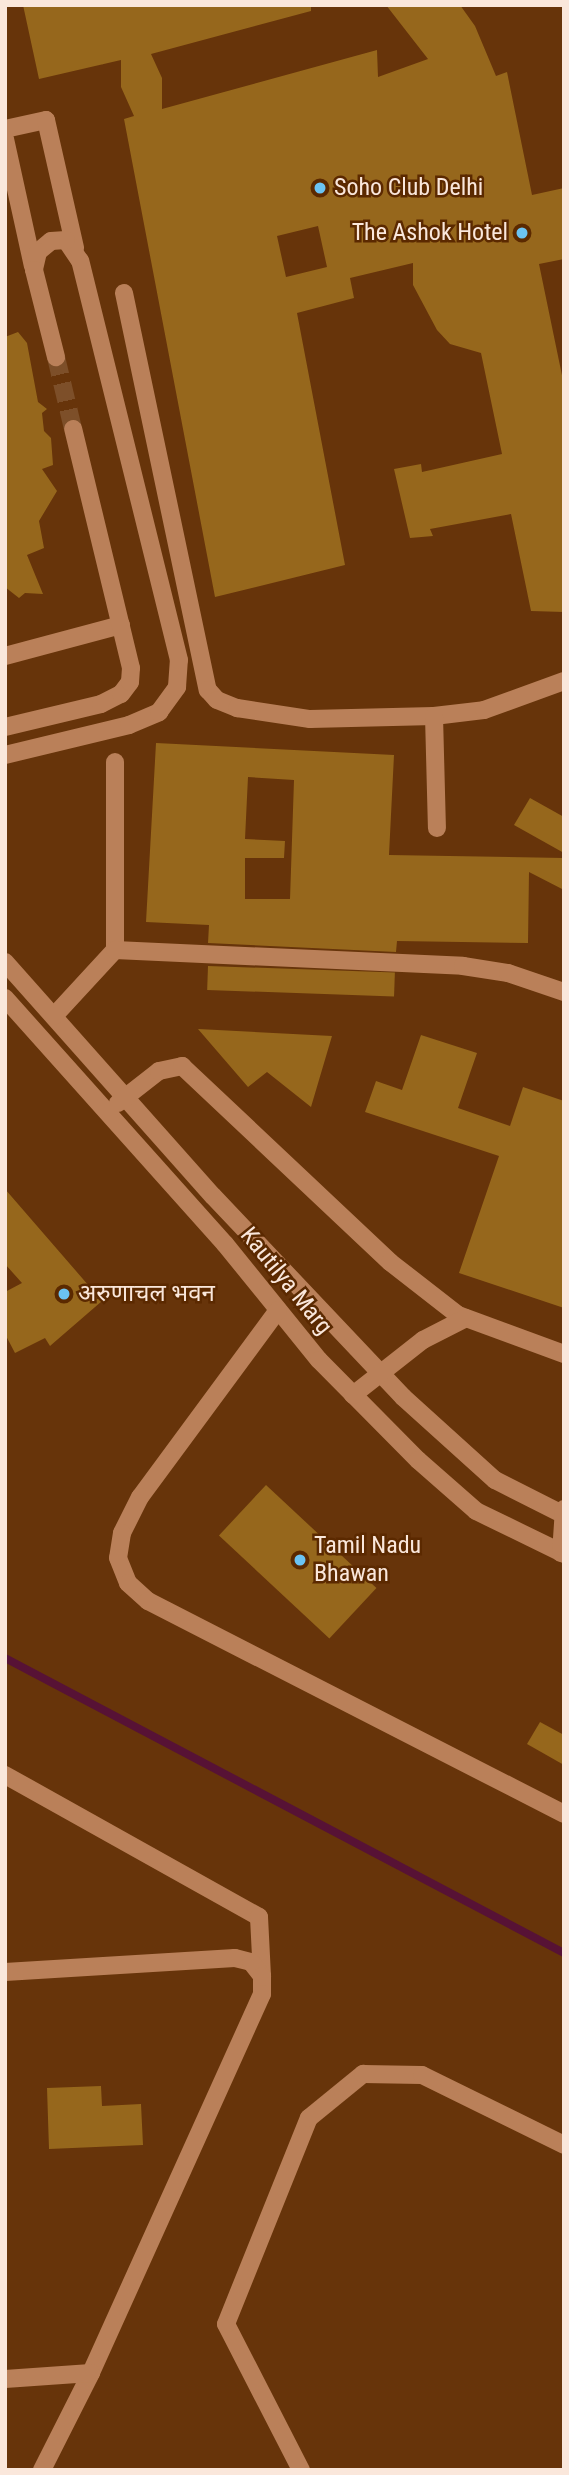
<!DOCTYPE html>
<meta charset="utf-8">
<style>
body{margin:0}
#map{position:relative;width:569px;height:2475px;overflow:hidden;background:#67340a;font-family:"Roboto Condensed","Noto Sans Devanagari",sans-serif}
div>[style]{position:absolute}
.stream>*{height:8px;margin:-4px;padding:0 4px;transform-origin:4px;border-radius:4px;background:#571235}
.building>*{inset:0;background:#96671c;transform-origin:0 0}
.minor-tunnel>*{height:18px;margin-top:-9px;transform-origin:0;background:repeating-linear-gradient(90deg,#7d4f29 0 18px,transparent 0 27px)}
.minor>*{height:18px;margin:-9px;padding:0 9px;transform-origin:9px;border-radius:9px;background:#ba8059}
.dots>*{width:19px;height:19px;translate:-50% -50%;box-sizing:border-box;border:4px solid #5b2900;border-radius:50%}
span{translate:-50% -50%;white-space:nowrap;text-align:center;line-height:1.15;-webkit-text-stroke:5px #5b2900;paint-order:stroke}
.poi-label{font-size:24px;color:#fae7db}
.left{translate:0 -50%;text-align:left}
.right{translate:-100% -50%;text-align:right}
.street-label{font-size:24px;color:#fae7db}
.frame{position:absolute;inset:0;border:7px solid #fae7db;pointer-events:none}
</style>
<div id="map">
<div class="stream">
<div style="left:5px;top:1658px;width:632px;rotate:27.82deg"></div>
</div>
<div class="building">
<div style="clip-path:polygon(evenodd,23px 5px,311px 5px,311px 11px,151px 54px,162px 78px,162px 109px,377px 50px,378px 77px,428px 59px,386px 5px,460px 5px,475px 26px,496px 76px,507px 72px,532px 195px,564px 188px,564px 259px,539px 264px,564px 385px,564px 612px,531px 611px,511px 514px,430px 529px,433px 536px,410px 538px,394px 469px,421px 464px,422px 472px,502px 454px,481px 353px,450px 344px,437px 330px,413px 285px,413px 263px,350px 278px,354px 298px,297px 313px,345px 565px,215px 597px,124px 119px,134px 116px,121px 87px,121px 60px,39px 79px,23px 5px,318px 226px,327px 267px,286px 277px,277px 236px,318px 226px)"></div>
<div style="clip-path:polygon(18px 332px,27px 343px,38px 402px,47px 409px,42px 413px,44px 431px,51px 438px,53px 465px,42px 469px,57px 491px,39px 521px,44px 548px,27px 555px,43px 594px,25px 593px,19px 598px,5px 587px,5px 337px)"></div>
<div style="clip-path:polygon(evenodd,156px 743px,394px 755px,389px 855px,564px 858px,564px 890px,529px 872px,528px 943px,397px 941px,396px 952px,208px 943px,209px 925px,146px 922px,156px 743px,248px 777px,294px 780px,290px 899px,245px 899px,245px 858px,284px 858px,285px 841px,245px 839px,248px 777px)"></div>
<div style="clip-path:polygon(530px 798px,564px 817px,564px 853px,514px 825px)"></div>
<div style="left:208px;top:966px;width:187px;height:24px;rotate:2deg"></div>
<div style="clip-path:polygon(198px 1029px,332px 1036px,311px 1107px,267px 1072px,248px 1087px)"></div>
<div style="clip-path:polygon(421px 1035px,477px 1053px,458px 1108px,510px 1126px,523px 1087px,564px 1101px,564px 1308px,459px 1273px,499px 1156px,365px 1112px,376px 1081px,402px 1090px)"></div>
<div style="clip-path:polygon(5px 1189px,102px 1301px,50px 1346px,45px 1338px,15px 1353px,5px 1334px,5px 1292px,22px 1283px,5px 1264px)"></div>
<div style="left:266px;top:1485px;width:151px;height:69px;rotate:43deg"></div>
<div style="clip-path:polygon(540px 1722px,564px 1735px,564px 1765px,527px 1744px)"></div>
<div style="clip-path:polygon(101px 2086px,102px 2106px,141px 2104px,143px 2145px,49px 2149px,47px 2088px)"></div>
</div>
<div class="minor-tunnel">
<div style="left:56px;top:357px;width:74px;rotate:76.7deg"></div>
</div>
<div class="minor">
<div style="left:5px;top:129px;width:42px;rotate:-12.4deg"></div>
<div style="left:46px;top:120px;width:131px;rotate:77.2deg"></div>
<div style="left:5px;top:139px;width:130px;rotate:77.6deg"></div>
<div style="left:124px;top:293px;width:406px;rotate:78.1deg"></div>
<div style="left:208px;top:690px;width:13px;rotate:48deg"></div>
<div style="left:217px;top:700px;width:22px;rotate:22deg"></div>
<div style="left:237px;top:708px;width:74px;rotate:8.6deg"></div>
<div style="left:310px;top:719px;width:124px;rotate:-1.4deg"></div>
<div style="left:434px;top:716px;width:50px;rotate:-6.8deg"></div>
<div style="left:484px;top:710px;width:85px;rotate:-19.9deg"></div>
<div style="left:5px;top:656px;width:120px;rotate:-15deg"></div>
<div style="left:434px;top:716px;width:112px;rotate:88.5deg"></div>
<div style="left:5px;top:727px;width:99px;rotate:-13.5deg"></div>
<div style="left:101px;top:704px;width:22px;rotate:-27deg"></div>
<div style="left:121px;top:694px;width:15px;rotate:-53deg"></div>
<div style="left:130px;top:682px;width:14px;rotate:-86deg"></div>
<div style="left:131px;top:668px;width:246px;rotate:-103.6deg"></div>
<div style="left:5px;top:755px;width:128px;rotate:-13.6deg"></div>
<div style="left:129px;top:725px;width:33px;rotate:-23deg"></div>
<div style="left:159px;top:712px;width:31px;rotate:-54deg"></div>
<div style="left:177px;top:687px;width:27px;rotate:-86deg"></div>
<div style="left:179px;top:660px;width:411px;rotate:-103.9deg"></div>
<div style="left:80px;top:261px;width:25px;rotate:-124deg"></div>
<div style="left:66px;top:240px;width:15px;rotate:176deg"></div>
<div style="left:51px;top:241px;width:17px;rotate:140deg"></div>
<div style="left:38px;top:252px;width:18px;rotate:103deg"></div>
<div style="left:34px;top:270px;width:90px;rotate:75.8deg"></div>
<div style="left:115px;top:762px;width:188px;rotate:90deg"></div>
<div style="left:5px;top:962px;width:313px;rotate:48.4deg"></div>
<div style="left:213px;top:1196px;width:277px;rotate:46.6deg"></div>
<div style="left:403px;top:1397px;width:124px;rotate:42.1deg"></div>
<div style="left:495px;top:1480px;width:77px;rotate:26.9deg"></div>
<div style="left:5px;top:998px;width:330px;rotate:48.2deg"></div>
<div style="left:225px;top:1244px;width:149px;rotate:51deg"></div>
<div style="left:319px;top:1360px;width:141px;rotate:45.3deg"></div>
<div style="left:418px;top:1460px;width:77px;rotate:41.3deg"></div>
<div style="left:476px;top:1511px;width:98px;rotate:26deg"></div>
<div style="left:54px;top:1016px;width:90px;rotate:-47.3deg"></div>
<div style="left:115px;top:950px;width:348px;rotate:2.6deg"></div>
<div style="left:463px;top:966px;width:46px;rotate:8.8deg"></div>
<div style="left:508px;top:973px;width:59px;rotate:18.7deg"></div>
<div style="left:118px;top:1103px;width:52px;rotate:-38deg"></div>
<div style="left:159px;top:1071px;width:24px;rotate:-12deg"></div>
<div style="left:182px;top:1066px;width:286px;rotate:43.3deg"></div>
<div style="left:390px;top:1262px;width:86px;rotate:37.9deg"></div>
<div style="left:458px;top:1315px;width:113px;rotate:20.2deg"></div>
<div style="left:278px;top:1310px;width:232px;rotate:126.4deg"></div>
<div style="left:140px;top:1497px;width:40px;rotate:116.6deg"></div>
<div style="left:122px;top:1533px;width:25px;rotate:99deg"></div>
<div style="left:118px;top:1558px;width:27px;rotate:68deg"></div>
<div style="left:128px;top:1583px;width:27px;rotate:42deg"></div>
<div style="left:148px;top:1601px;width:467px;rotate:27.1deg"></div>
<div style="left:353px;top:1395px;width:89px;rotate:-38.2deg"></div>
<div style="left:423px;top:1340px;width:48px;rotate:-27.1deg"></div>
<div style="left:561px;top:1553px;width:44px;rotate:-86.1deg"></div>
<div style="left:5px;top:1775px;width:291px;rotate:29.2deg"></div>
<div style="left:259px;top:1917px;width:59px;rotate:87.1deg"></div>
<div style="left:5px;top:1972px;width:230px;rotate:-3.5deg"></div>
<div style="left:235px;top:1958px;width:16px;rotate:14deg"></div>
<div style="left:251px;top:1962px;width:18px;rotate:52deg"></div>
<div style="left:262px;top:1976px;width:18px;rotate:90deg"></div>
<div style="left:262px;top:1994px;width:416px;rotate:114.3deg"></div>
<div style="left:91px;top:2373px;width:109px;rotate:116.8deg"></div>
<div style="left:5px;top:2379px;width:86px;rotate:-4deg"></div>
<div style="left:301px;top:2470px;width:164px;rotate:-117.2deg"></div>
<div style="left:226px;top:2324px;width:222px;rotate:-68.1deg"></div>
<div style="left:309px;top:2118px;width:70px;rotate:-39.2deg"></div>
<div style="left:363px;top:2074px;width:59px;rotate:1deg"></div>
<div style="left:422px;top:2075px;width:158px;rotate:26.2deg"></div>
</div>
<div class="dots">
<div style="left:320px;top:188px;background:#6bc3f2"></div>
<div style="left:522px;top:233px;background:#6bc3f2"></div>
<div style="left:64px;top:1294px;background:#6bc3f2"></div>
<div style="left:300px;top:1560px;background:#6bc3f2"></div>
</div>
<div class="poi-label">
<span class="left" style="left:334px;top:188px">Soho Club Delhi</span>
<span class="right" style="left:508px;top:233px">The Ashok Hotel</span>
<span class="left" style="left:78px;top:1294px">अरुणाचल भवन</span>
<span class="left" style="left:314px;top:1560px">Tamil Nadu<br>Bhawan</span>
</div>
<div class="street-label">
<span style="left:286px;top:1281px;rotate:51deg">Kautilya Marg</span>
</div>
<div class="frame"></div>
</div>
